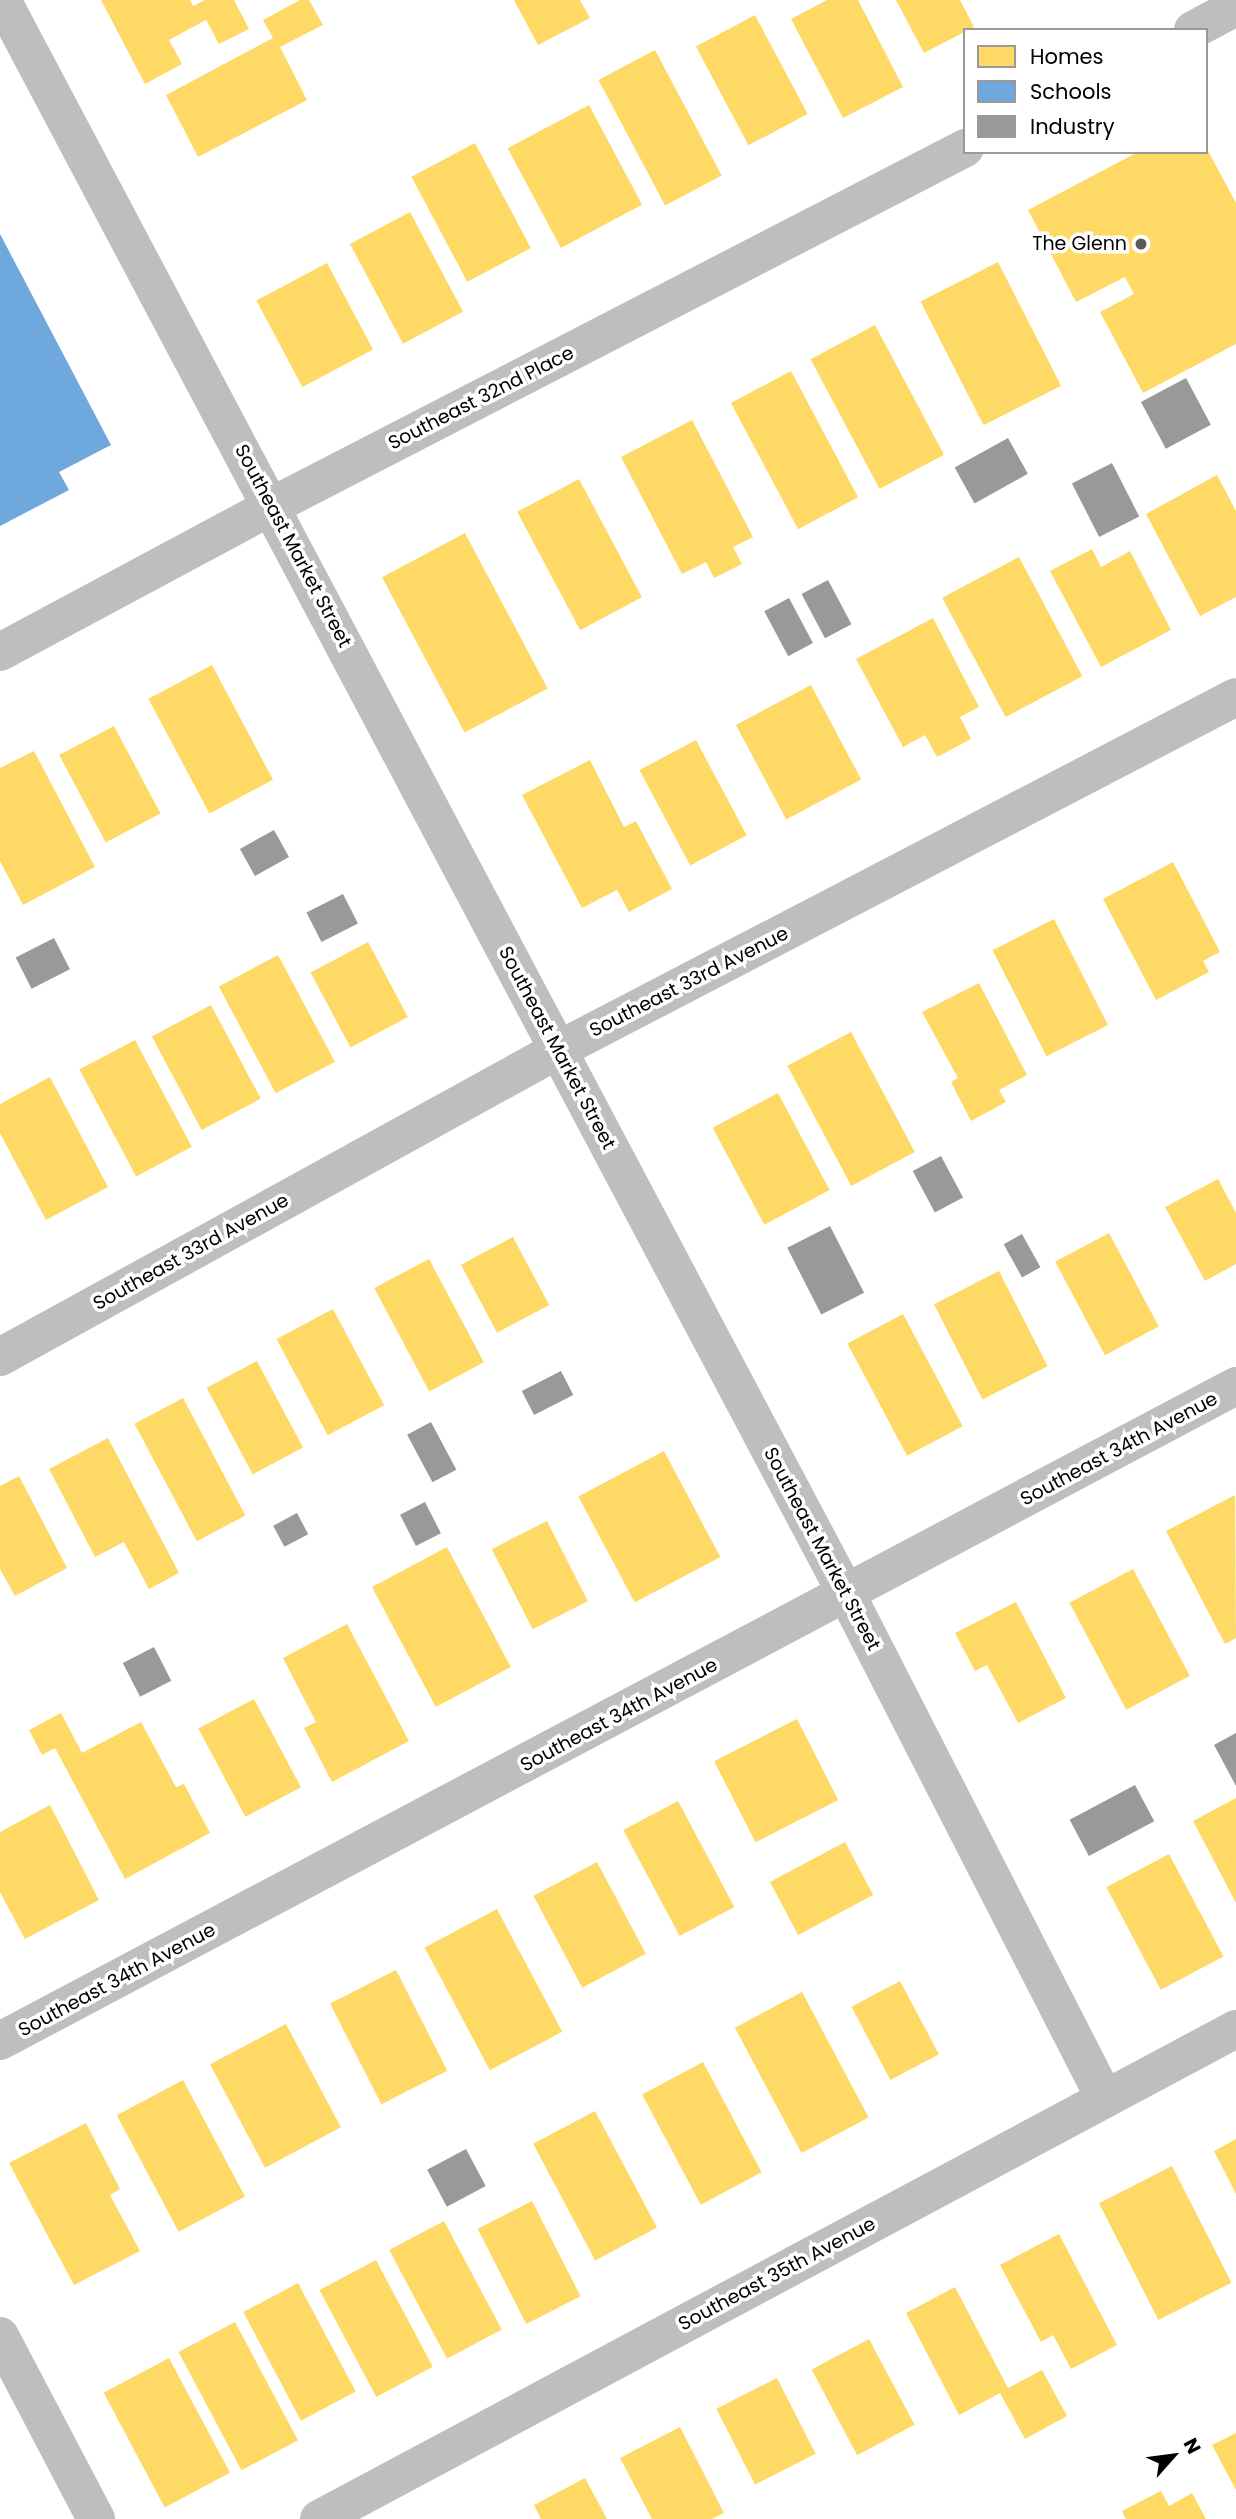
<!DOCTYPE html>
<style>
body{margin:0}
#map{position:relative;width:1236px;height:2519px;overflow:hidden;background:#fff;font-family:Poppins,sans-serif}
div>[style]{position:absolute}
.homes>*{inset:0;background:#ffd966;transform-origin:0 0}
.schools>*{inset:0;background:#6fa8dc}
.industry>*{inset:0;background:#999;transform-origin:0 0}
.minor>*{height:38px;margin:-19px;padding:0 19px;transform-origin:19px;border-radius:19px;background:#bebebe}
.dots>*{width:19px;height:19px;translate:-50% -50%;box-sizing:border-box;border:4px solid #fff;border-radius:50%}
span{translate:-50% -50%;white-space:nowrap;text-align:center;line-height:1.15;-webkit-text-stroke:7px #fff;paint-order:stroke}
.poi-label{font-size:19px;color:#000}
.right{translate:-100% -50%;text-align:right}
.street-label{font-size:19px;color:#000}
.legend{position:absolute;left:963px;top:28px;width:245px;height:126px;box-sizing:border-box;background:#fff;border:2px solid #999;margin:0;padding:9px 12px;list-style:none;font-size:21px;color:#000}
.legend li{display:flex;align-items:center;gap:14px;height:35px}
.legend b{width:35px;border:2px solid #999}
.north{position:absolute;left:1138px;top:2421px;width:70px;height:70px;-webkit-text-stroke:5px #fff;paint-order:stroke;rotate:62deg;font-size:19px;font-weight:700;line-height:28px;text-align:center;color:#000}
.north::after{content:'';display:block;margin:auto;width:24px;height:32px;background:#000;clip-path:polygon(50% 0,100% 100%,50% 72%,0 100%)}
</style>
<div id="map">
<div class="homes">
<div style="clip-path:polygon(101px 0,190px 0,193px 6px,205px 0,234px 0,249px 29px,219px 44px,206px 20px,169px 40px,182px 64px,145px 84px)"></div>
<div style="clip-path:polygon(300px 0,309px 0,323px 25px,280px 47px,307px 100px,198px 157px,166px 95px,273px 38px,263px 20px)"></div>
<div style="clip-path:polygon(514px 0,580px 0,590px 18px,538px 45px)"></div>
<div style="clip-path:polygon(827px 0,858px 0,903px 87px,843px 118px,791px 19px)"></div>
<div style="clip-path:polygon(896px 0,960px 0,974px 27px,924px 53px)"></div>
<div style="left:755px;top:15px;width:112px;height:67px;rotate:62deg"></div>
<div style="left:655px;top:50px;width:142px;height:64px;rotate:62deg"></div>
<div style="left:589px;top:105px;width:113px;height:92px;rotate:62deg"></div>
<div style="left:475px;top:143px;width:119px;height:72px;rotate:62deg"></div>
<div style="clip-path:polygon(1206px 147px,1236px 203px,1236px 344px,1143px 393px,1100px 312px,1134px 294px,1125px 277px,1076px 302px,1028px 210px,1138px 152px,1206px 152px)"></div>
<div style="left:410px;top:212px;width:113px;height:68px;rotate:62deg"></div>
<div style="left:998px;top:262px;width:139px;height:87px;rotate:63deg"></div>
<div style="left:327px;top:263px;width:98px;height:80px;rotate:62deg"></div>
<div style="left:875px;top:325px;width:147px;height:73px;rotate:62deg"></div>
<div style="left:791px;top:371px;width:143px;height:68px;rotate:62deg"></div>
<div style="clip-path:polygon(692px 420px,753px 537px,733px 547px,742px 564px,714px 578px,706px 562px,682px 574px,621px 457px)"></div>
<div style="clip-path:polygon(1217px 475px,1236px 511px,1236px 597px,1200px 616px,1146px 514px)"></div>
<div style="left:579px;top:479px;width:134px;height:70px;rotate:62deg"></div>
<div style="left:465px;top:533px;width:176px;height:94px;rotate:62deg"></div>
<div style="clip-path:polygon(1092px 549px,1101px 567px,1130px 551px,1171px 630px,1101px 667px,1050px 571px)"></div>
<div style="left:1019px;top:557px;width:135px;height:87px;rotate:62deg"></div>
<div style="clip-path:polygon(933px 618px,979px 707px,960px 717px,971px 739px,937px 757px,925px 735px,903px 747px,856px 659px)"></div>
<div style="left:212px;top:665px;width:130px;height:72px;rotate:62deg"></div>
<div style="left:811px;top:685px;width:107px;height:85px;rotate:62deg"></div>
<div style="left:114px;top:726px;width:99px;height:62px;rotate:62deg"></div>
<div style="left:696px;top:740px;width:108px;height:64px;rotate:62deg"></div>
<div style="clip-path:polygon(34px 751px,95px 867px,23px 905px,0 861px,0 768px)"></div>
<div style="clip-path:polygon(590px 760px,624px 827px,636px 821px,672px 889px,629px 912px,617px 890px,582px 908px,522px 795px)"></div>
<div style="clip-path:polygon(1173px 862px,1220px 952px,1203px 961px,1209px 972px,1156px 1000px,1103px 899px)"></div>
<div style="left:1054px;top:919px;width:119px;height:69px;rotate:63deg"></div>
<div style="left:368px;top:942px;width:85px;height:65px;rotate:62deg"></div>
<div style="left:278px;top:955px;width:121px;height:67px;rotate:62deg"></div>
<div style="clip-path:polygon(979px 983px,1027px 1075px,999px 1090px,1006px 1102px,971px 1121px,951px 1082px,958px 1078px,922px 1012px)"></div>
<div style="left:211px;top:1005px;width:106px;height:67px;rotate:62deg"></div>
<div style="left:851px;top:1032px;width:136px;height:72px;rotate:62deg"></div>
<div style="left:135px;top:1040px;width:121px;height:63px;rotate:62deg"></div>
<div style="clip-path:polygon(50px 1077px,108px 1187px,46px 1220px,0 1133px,0 1104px)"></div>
<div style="left:778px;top:1093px;width:110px;height:74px;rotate:62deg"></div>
<div style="clip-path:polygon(1218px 1179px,1236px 1213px,1236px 1264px,1205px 1281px,1165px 1207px)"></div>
<div style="left:1109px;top:1233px;width:106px;height:61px;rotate:62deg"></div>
<div style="left:513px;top:1237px;width:77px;height:59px;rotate:62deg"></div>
<div style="left:429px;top:1259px;width:117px;height:62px;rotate:62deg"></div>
<div style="left:999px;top:1271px;width:107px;height:73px;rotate:63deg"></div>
<div style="left:333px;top:1309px;width:109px;height:64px;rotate:62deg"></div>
<div style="left:903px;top:1314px;width:127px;height:63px;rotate:62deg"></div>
<div style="left:257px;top:1361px;width:98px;height:57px;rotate:62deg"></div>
<div style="left:183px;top:1398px;width:133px;height:55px;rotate:62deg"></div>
<div style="clip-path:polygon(108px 1438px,179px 1573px,149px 1589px,124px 1542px,95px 1557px,49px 1469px)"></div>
<div style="left:664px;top:1451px;width:120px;height:97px;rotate:62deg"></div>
<div style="clip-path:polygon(19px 1476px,67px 1568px,15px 1596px,0 1569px,0 1486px)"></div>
<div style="clip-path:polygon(1235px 1495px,1236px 1638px,1225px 1644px,1166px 1531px)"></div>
<div style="left:547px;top:1521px;width:90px;height:62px;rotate:63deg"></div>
<div style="left:447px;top:1547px;width:136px;height:85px;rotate:62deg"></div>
<div style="left:1133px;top:1569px;width:121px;height:72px;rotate:62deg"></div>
<div style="clip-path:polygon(1016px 1602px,1066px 1698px,1018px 1723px,987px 1665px,975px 1671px,955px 1633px)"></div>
<div style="clip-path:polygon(347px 1624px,409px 1741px,332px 1782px,304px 1728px,316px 1722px,283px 1658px)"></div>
<div style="left:254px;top:1699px;width:100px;height:63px;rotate:62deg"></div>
<div style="clip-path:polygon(61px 1713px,82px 1753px,141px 1722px,176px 1787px,184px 1784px,210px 1833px,125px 1879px,55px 1748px,42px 1755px,29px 1730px)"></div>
<div style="left:797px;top:1719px;width:91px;height:93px;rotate:63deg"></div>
<div style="clip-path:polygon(1236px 1798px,1236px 1903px,1193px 1821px)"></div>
<div style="left:678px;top:1801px;width:120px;height:62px;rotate:62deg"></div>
<div style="clip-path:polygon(50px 1805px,99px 1900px,25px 1939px,0 1892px,0 1832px)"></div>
<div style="left:845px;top:1842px;width:60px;height:85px;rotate:62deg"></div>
<div style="left:1169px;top:1854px;width:116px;height:71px;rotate:62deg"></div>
<div style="left:597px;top:1862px;width:104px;height:72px;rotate:62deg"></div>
<div style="left:497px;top:1909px;width:139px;height:82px;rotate:62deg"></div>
<div style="left:396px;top:1970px;width:113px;height:74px;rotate:63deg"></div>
<div style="left:900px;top:1981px;width:83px;height:55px;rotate:62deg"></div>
<div style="left:802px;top:1992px;width:142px;height:76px;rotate:62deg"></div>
<div style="left:286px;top:2024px;width:117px;height:86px;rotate:62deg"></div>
<div style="left:703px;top:2062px;width:125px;height:69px;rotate:62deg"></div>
<div style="left:183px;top:2080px;width:132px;height:75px;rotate:62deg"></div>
<div style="left:595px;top:2111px;width:132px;height:70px;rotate:62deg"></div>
<div style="clip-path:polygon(86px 2123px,120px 2189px,110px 2195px,140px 2251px,74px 2285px,9px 2163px)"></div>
<div style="clip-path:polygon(1236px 2139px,1236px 2194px,1214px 2151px)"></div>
<div style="left:1172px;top:2166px;width:131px;height:82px;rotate:63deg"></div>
<div style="left:532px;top:2201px;width:107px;height:61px;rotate:63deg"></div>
<div style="left:444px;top:2221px;width:123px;height:62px;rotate:62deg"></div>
<div style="clip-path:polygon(1059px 2234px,1117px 2345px,1071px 2369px,1053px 2335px,1041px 2342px,1000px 2265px)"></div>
<div style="left:376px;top:2260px;width:121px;height:64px;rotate:62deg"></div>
<div style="left:298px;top:2283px;width:123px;height:62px;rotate:62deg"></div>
<div style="clip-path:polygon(955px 2287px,1008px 2388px,1042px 2370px,1067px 2416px,1025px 2439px,1000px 2393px,959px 2415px,906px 2313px)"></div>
<div style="left:235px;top:2322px;width:134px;height:64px;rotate:62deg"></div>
<div style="left:869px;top:2339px;width:97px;height:65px;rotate:62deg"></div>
<div style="left:169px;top:2358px;width:130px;height:74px;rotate:62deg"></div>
<div style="left:777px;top:2378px;width:85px;height:68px;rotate:63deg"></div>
<div style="clip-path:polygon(680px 2427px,724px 2513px,712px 2519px,652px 2519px,620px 2458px)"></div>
<div style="clip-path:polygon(1236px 2433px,1236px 2490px,1212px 2445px)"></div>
<div style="clip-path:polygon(585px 2478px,607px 2519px,541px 2519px,534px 2505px)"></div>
<div style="clip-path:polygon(1161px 2491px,1169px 2506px,1192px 2493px,1206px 2519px,1126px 2519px,1122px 2511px)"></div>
</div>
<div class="schools">
<div style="clip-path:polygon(0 234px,111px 445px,59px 472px,69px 490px,0 526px)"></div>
</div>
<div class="industry">
<div style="left:1186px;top:378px;width:53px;height:51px;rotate:62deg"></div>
<div style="left:1008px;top:438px;width:41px;height:61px;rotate:61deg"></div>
<div style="left:1112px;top:463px;width:60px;height:45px;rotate:63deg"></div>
<div style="left:828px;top:580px;width:50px;height:30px;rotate:62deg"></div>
<div style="left:789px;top:598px;width:51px;height:28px;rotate:62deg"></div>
<div style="left:274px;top:830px;width:31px;height:39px;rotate:61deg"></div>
<div style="left:343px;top:894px;width:33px;height:41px;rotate:63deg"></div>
<div style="left:54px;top:938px;width:35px;height:43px;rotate:63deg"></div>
<div style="left:941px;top:1156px;width:47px;height:32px;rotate:62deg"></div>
<div style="left:830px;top:1226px;width:75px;height:48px;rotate:63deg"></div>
<div style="left:1022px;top:1234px;width:38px;height:21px;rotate:61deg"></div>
<div style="left:561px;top:1371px;width:27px;height:44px;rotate:63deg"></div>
<div style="left:431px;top:1422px;width:54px;height:27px;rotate:62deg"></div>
<div style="left:425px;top:1502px;width:35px;height:28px;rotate:63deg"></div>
<div style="left:297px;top:1513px;width:24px;height:27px;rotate:62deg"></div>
<div style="left:154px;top:1647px;width:38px;height:35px;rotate:63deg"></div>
<div style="clip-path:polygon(1236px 1733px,1236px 1786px,1214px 1745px)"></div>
<div style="left:1135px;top:1785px;width:41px;height:74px;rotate:62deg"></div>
<div style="left:466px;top:2149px;width:42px;height:44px;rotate:62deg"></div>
</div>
<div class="minor">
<div style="left:2px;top:0;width:1805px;rotate:62.09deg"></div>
<div style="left:847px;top:1595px;width:566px;rotate:62.89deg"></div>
<div style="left:1193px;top:30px;width:49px;rotate:-28.1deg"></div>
<div style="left:0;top:652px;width:309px;rotate:-28.2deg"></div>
<div style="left:272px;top:506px;width:780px;rotate:-27.32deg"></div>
<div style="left:0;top:1357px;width:637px;rotate:-28.82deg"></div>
<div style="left:558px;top:1050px;width:764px;rotate:-27.5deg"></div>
<div style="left:0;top:2041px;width:1399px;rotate:-27.92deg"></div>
<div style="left:0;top:2336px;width:207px;rotate:62.3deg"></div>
<div style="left:319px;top:2519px;width:1040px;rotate:-28.12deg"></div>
</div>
<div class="dots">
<div style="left:1141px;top:244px;background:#595959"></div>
</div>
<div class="poi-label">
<span class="right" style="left:1127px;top:244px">The Glenn</span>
</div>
<div class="street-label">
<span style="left:481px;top:398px;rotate:-27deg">Southeast 32nd Place</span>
<span style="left:293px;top:546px;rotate:62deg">Southeast Market Street</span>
<span style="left:689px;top:982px;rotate:-27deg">Southeast 33rd Avenue</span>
<span style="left:557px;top:1048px;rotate:62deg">Southeast Market Street</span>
<span style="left:191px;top:1252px;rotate:-29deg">Southeast 33rd Avenue</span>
<span style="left:1119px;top:1449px;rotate:-28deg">Southeast 34th Avenue</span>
<span style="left:822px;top:1549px;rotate:62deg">Southeast Market Street</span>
<span style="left:619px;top:1715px;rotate:-28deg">Southeast 34th Avenue</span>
<span style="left:117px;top:1980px;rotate:-28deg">Southeast 34th Avenue</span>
<span style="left:777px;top:2274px;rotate:-28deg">Southeast 35th Avenue</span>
</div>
<ul class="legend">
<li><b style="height:19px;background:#ffd966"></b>Homes</li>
<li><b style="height:19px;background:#6fa8dc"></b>Schools</li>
<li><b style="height:19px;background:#999"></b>Industry</li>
</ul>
<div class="north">N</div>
</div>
